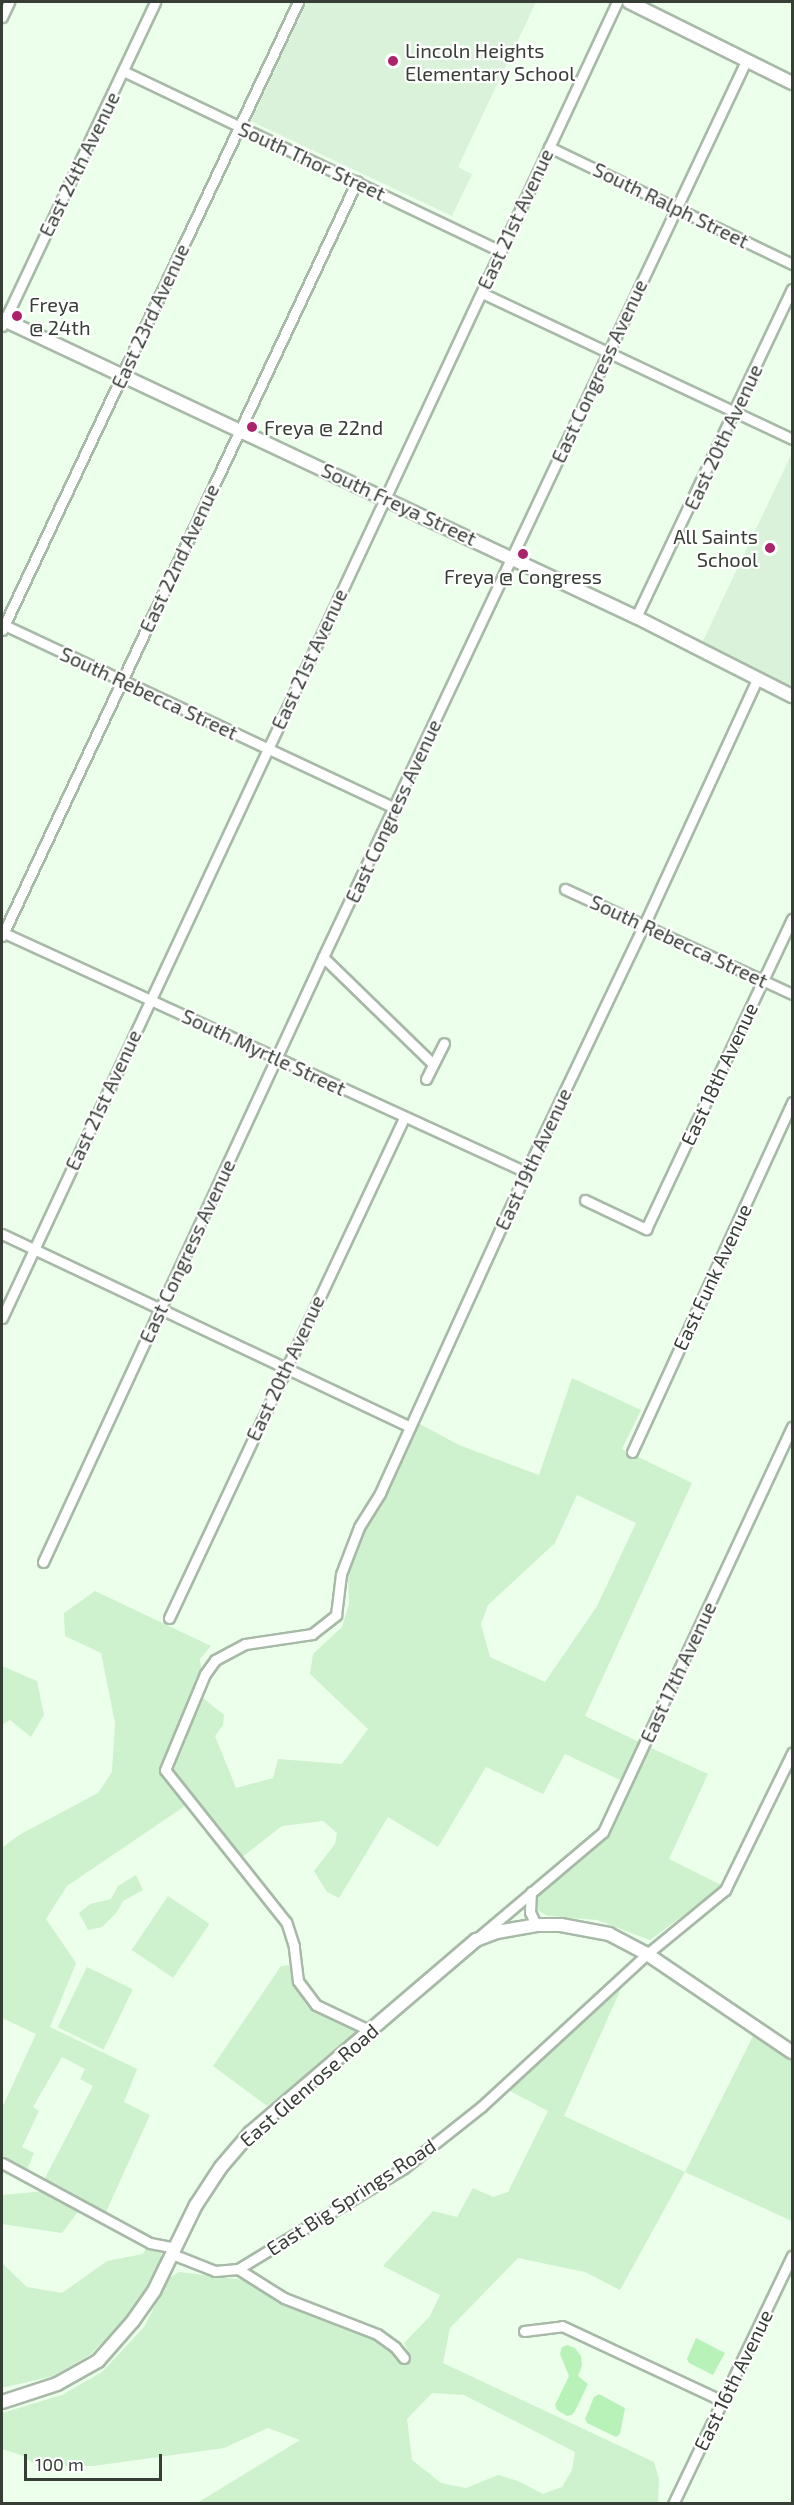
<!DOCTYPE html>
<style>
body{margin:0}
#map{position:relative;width:794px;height:2505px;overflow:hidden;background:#ebffeb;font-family:"Exo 2",sans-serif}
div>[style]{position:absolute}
.built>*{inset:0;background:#d9f2d9}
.green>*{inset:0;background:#cdf2cd;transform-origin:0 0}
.water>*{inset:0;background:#b8f2b9}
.roads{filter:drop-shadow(2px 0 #a7b9a7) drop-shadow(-2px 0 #a7b9a7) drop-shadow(0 2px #a7b9a7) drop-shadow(0 -2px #a7b9a7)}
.street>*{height:9px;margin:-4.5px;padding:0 4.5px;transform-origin:4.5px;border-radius:4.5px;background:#fff}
.secondary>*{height:12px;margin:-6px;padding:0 6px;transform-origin:6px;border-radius:6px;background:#fff}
.dots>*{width:16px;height:16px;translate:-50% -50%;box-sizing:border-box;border:3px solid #fff;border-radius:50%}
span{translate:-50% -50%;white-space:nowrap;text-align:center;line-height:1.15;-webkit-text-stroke:4.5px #fff;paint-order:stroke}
.poi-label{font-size:20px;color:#363e36}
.left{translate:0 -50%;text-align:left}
.right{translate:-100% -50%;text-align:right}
.street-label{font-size:20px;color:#363e36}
.frame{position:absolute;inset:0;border:3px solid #363e36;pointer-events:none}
.scale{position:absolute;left:24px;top:2454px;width:138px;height:27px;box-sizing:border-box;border:3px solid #363e36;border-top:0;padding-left:8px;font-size:18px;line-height:21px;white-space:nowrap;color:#363e36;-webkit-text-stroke:4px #fff;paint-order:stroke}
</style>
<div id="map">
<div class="built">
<div style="clip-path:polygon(307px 2px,536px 2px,458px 167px,472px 174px,452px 216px,251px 121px)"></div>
<div style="clip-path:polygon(792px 453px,792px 688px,702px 643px)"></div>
</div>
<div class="green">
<div style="clip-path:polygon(evenodd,572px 1378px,641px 1410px,622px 1449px,692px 1483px,585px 1716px,639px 1742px,620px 1780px,565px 1754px,543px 1794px,486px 1767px,438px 1847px,388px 1817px,339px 1898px,327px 1892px,314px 1871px,335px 1844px,337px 1833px,323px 1821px,282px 1826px,232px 1865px,185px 1806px,67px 1886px,46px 1919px,76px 1963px,50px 2027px,137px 2069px,124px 2102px,150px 2115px,106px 2212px,44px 2180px,93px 2086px,80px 2079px,85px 2069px,62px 2057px,33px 2107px,39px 2111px,22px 2147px,34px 2153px,26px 2172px,2px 2159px,2px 2108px,36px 2034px,2px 2018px,2px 1848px,19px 1835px,98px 1793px,112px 1772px,115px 1723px,101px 1653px,65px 1636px,64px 1613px,95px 1591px,211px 1646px,200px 1659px,201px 1668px,192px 1689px,224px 1715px,223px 1725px,215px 1736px,236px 1788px,273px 1778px,278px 1759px,342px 1764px,368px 1729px,310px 1674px,313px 1654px,342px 1627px,349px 1604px,348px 1573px,357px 1539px,387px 1494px,418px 1423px,459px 1445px,539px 1475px,572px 1378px,577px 1495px,636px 1523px,597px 1606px,545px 1682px,490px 1657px,481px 1624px,488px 1605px,555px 1543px,577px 1495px)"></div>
<div style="clip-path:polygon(2px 1666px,37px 1681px,44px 1715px,31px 1737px,10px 1720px,2px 1725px)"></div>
<div style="clip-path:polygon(649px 1747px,708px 1774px,669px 1859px,723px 1886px,650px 1940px,597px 1920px,548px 1916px,537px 1910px,538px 1892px,610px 1832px)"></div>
<div style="clip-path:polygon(136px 1875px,143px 1890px,123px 1901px,117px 1912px,102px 1927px,88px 1930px,79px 1913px,90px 1904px,111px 1899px,118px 1886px)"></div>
<div style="left:168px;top:1896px;width:50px;height:65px;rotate:34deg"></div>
<div style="clip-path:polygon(292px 1965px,294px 1982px,308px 2004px,361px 2031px,267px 2106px,213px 2066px,281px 1966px)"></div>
<div style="left:87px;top:1967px;width:51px;height:67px;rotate:26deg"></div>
<div style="clip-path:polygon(evenodd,624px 1982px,564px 2116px,685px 2172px,753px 2036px,792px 2059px,792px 2221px,685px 2172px,620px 2290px,585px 2272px,518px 2258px,450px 2328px,443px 2363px,654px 2462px,659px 2479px,658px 2503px,197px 2503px,300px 2440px,268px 2428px,224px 2448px,93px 2466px,38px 2466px,21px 2455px,2px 2449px,2px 2413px,62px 2395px,102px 2372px,144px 2327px,169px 2278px,179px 2272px,244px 2280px,276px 2299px,383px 2342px,401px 2363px,411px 2358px,404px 2343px,430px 2316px,440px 2295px,383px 2266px,433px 2211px,457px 2217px,473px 2188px,493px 2197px,508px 2192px,548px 2111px,506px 2089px,624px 1982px,432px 2393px,464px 2395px,575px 2452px,572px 2470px,562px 2487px,543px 2494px,518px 2481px,498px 2475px,466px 2488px,441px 2483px,412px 2460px,407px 2419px,432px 2393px)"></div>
<div style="clip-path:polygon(46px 2191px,80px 2209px,62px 2233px,2px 2224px,2px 2195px)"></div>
<div style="clip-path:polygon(148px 2245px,161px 2252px,161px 2258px,143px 2293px,126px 2317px,91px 2354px,53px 2376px,2px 2388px,2px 2263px,27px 2287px,62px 2293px,107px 2261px,143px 2254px)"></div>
</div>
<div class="water">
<div style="clip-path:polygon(696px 2338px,725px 2353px,713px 2375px,689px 2363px,687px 2359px)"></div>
<div style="clip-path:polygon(567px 2345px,575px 2348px,581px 2356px,582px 2365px,578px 2376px,588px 2384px,576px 2409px,572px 2415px,567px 2416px,557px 2410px,555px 2405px,569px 2376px,560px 2354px,562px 2347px)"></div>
<div style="clip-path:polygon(599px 2394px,625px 2408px,620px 2434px,616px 2437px,587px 2423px,585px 2419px,594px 2397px)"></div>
</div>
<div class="roads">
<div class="street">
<div style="left:2px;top:17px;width:17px;rotate:-65deg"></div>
<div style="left:123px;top:71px;width:419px;rotate:25.5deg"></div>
<div style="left:549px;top:147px;width:270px;rotate:25.7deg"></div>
<div style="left:482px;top:293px;width:343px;rotate:25.2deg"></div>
<div style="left:2px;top:326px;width:358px;rotate:-64.7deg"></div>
<div style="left:636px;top:617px;width:363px;rotate:-64.6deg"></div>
<div style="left:2px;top:624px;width:433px;rotate:25.1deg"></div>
<div style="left:2px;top:630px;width:694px;rotate:-64.76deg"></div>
<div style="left:565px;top:889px;width:250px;rotate:24.8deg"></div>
<div style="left:2px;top:932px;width:576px;rotate:24.61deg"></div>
<div style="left:2px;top:936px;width:834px;rotate:-64.82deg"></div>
<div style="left:323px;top:957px;width:153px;rotate:44.2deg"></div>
<div style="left:426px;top:1079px;width:40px;rotate:-63.4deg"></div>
<div style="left:585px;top:1200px;width:68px;rotate:25.4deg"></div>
<div style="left:646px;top:1229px;width:343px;rotate:-64.8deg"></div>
<div style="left:2px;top:1234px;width:449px;rotate:25.3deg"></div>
<div style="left:2px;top:1318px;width:1453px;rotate:-64.95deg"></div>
<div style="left:632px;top:1452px;width:385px;rotate:-65.4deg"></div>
<div style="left:43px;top:1562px;width:667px;rotate:-65.16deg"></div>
<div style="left:323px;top:957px;width:991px;rotate:-64.73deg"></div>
<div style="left:169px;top:1618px;width:552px;rotate:-64.83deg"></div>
<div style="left:531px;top:1892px;width:20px;rotate:93deg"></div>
<div style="left:530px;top:1912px;width:14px;rotate:65deg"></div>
<div style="left:480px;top:1936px;width:161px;rotate:-40.2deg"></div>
<div style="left:603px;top:1832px;width:447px;rotate:-65deg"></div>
<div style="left:371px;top:2031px;width:61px;rotate:-154.7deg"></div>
<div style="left:316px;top:2005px;width:30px;rotate:-127deg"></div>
<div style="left:298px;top:1981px;width:35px;rotate:-97deg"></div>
<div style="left:294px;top:1946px;width:25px;rotate:-108deg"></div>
<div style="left:286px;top:1922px;width:194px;rotate:-128.5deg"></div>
<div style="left:165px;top:1770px;width:104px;rotate:-67.4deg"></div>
<div style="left:205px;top:1674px;width:17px;rotate:-54deg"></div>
<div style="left:215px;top:1660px;width:34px;rotate:-28deg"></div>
<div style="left:245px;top:1644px;width:68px;rotate:-8.5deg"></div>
<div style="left:312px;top:1634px;width:31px;rotate:-38deg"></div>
<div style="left:336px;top:1615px;width:41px;rotate:-83deg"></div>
<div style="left:341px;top:1574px;width:50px;rotate:-69deg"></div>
<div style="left:359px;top:1527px;width:40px;rotate:-58deg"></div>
<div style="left:380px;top:1493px;width:353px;rotate:-65.5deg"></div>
<div style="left:526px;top:1172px;width:274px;rotate:-64.5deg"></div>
<div style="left:644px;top:925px;width:271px;rotate:-65.3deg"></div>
<div style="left:2px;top:2163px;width:168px;rotate:28.4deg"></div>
<div style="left:150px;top:2243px;width:25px;rotate:11deg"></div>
<div style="left:172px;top:2254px;width:46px;rotate:21.6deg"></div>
<div style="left:215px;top:2271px;width:23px;rotate:-5deg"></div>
<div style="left:238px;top:2269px;width:194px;rotate:-31.3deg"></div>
<div style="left:404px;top:2168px;width:98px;rotate:-38.4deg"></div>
<div style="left:481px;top:2107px;width:226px;rotate:-42.7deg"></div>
<div style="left:647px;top:1954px;width:101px;rotate:-39.4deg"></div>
<div style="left:725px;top:1890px;width:153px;rotate:-63.9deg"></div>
<div style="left:238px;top:2269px;width:54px;rotate:32.2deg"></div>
<div style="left:284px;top:2298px;width:100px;rotate:21.2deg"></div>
<div style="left:377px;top:2334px;width:22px;rotate:36deg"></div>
<div style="left:395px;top:2347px;width:14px;rotate:51deg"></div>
<div style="left:524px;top:2331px;width:38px;rotate:-7deg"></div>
<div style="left:562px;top:2326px;width:178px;rotate:25deg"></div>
<div style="left:673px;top:2504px;width:275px;rotate:-64.4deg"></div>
</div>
<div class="secondary">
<div style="left:629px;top:2px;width:182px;rotate:26.4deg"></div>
<div style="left:2px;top:319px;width:701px;rotate:25.18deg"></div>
<div style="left:636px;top:617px;width:175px;rotate:26.9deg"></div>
<div style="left:2px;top:2402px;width:58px;rotate:-18.1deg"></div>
<div style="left:57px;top:2384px;width:47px;rotate:-29.3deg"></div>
<div style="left:98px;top:2361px;width:53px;rotate:-48.8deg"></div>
<div style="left:133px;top:2321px;width:37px;rotate:-55deg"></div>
<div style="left:154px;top:2291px;width:96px;rotate:-64deg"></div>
<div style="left:196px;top:2205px;width:45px;rotate:-56.7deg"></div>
<div style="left:221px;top:2167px;width:45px;rotate:-49.5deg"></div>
<div style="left:250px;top:2133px;width:297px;rotate:-40.5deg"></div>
<div style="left:476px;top:1940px;width:22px;rotate:-21deg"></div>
<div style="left:497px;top:1932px;width:40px;rotate:-10deg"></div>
<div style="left:536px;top:1925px;width:25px"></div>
<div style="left:561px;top:1925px;width:49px;rotate:10.6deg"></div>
<div style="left:609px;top:1934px;width:43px;rotate:27.8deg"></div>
<div style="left:647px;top:1954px;width:175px;rotate:34.1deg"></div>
</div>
</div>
<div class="dots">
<div style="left:393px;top:61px;background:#ab2469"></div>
<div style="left:17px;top:316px;background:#ab2469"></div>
<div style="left:252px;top:427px;background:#ab2469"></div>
<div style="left:770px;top:548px;background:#ab2469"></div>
<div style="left:523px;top:554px;background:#ab2469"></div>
</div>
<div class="poi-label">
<span class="left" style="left:405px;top:62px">Lincoln Heights<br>Elementary School</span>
<span class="left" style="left:29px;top:316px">Freya<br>@ 24th</span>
<span class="left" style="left:264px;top:427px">Freya @ 22nd</span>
<span class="right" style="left:758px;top:548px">All Saints<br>School</span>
<span style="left:523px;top:576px">Freya @ Congress</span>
</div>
<div class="street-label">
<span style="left:312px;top:161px;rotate:25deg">South Thor Street</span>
<span style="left:79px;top:164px;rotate:-64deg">East 24th Avenue</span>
<span style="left:671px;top:205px;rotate:26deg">South Ralph Street</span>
<span style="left:515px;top:219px;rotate:-65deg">East 21st Avenue</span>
<span style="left:150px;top:316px;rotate:-65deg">East 23rd Avenue</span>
<span style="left:599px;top:371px;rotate:-65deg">East Congress Avenue</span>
<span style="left:723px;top:437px;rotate:-65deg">East 20th Avenue</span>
<span style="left:399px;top:504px;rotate:25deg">South Freya Street</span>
<span style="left:179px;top:558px;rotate:-65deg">East 22nd Avenue</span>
<span style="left:309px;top:659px;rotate:-65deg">East 21st Avenue</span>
<span style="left:149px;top:693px;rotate:25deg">South Rebecca Street</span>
<span style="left:393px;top:811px;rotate:-65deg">East Congress Avenue</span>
<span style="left:679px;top:941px;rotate:25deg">South Rebecca Street</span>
<span style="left:264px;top:1052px;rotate:25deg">South Myrtle Street</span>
<span style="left:719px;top:1074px;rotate:-65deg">East 18th Avenue</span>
<span style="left:103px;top:1100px;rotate:-65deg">East 21st Avenue</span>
<span style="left:533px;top:1159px;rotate:-65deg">East 19th Avenue</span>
<span style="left:187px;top:1251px;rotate:-65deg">East Congress Avenue</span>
<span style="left:712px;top:1277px;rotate:-65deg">East Funk Avenue</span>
<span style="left:285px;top:1368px;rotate:-65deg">East 20th Avenue</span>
<span style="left:678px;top:1672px;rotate:-65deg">East 17th Avenue</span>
<span style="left:309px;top:2085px;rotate:-41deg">East Glenrose Road</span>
<span style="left:351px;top:2197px;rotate:-33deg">East Big Springs Road</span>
<span style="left:733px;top:2380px;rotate:-64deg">East 16th Avenue</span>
</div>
<div class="frame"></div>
<div class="scale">100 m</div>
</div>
